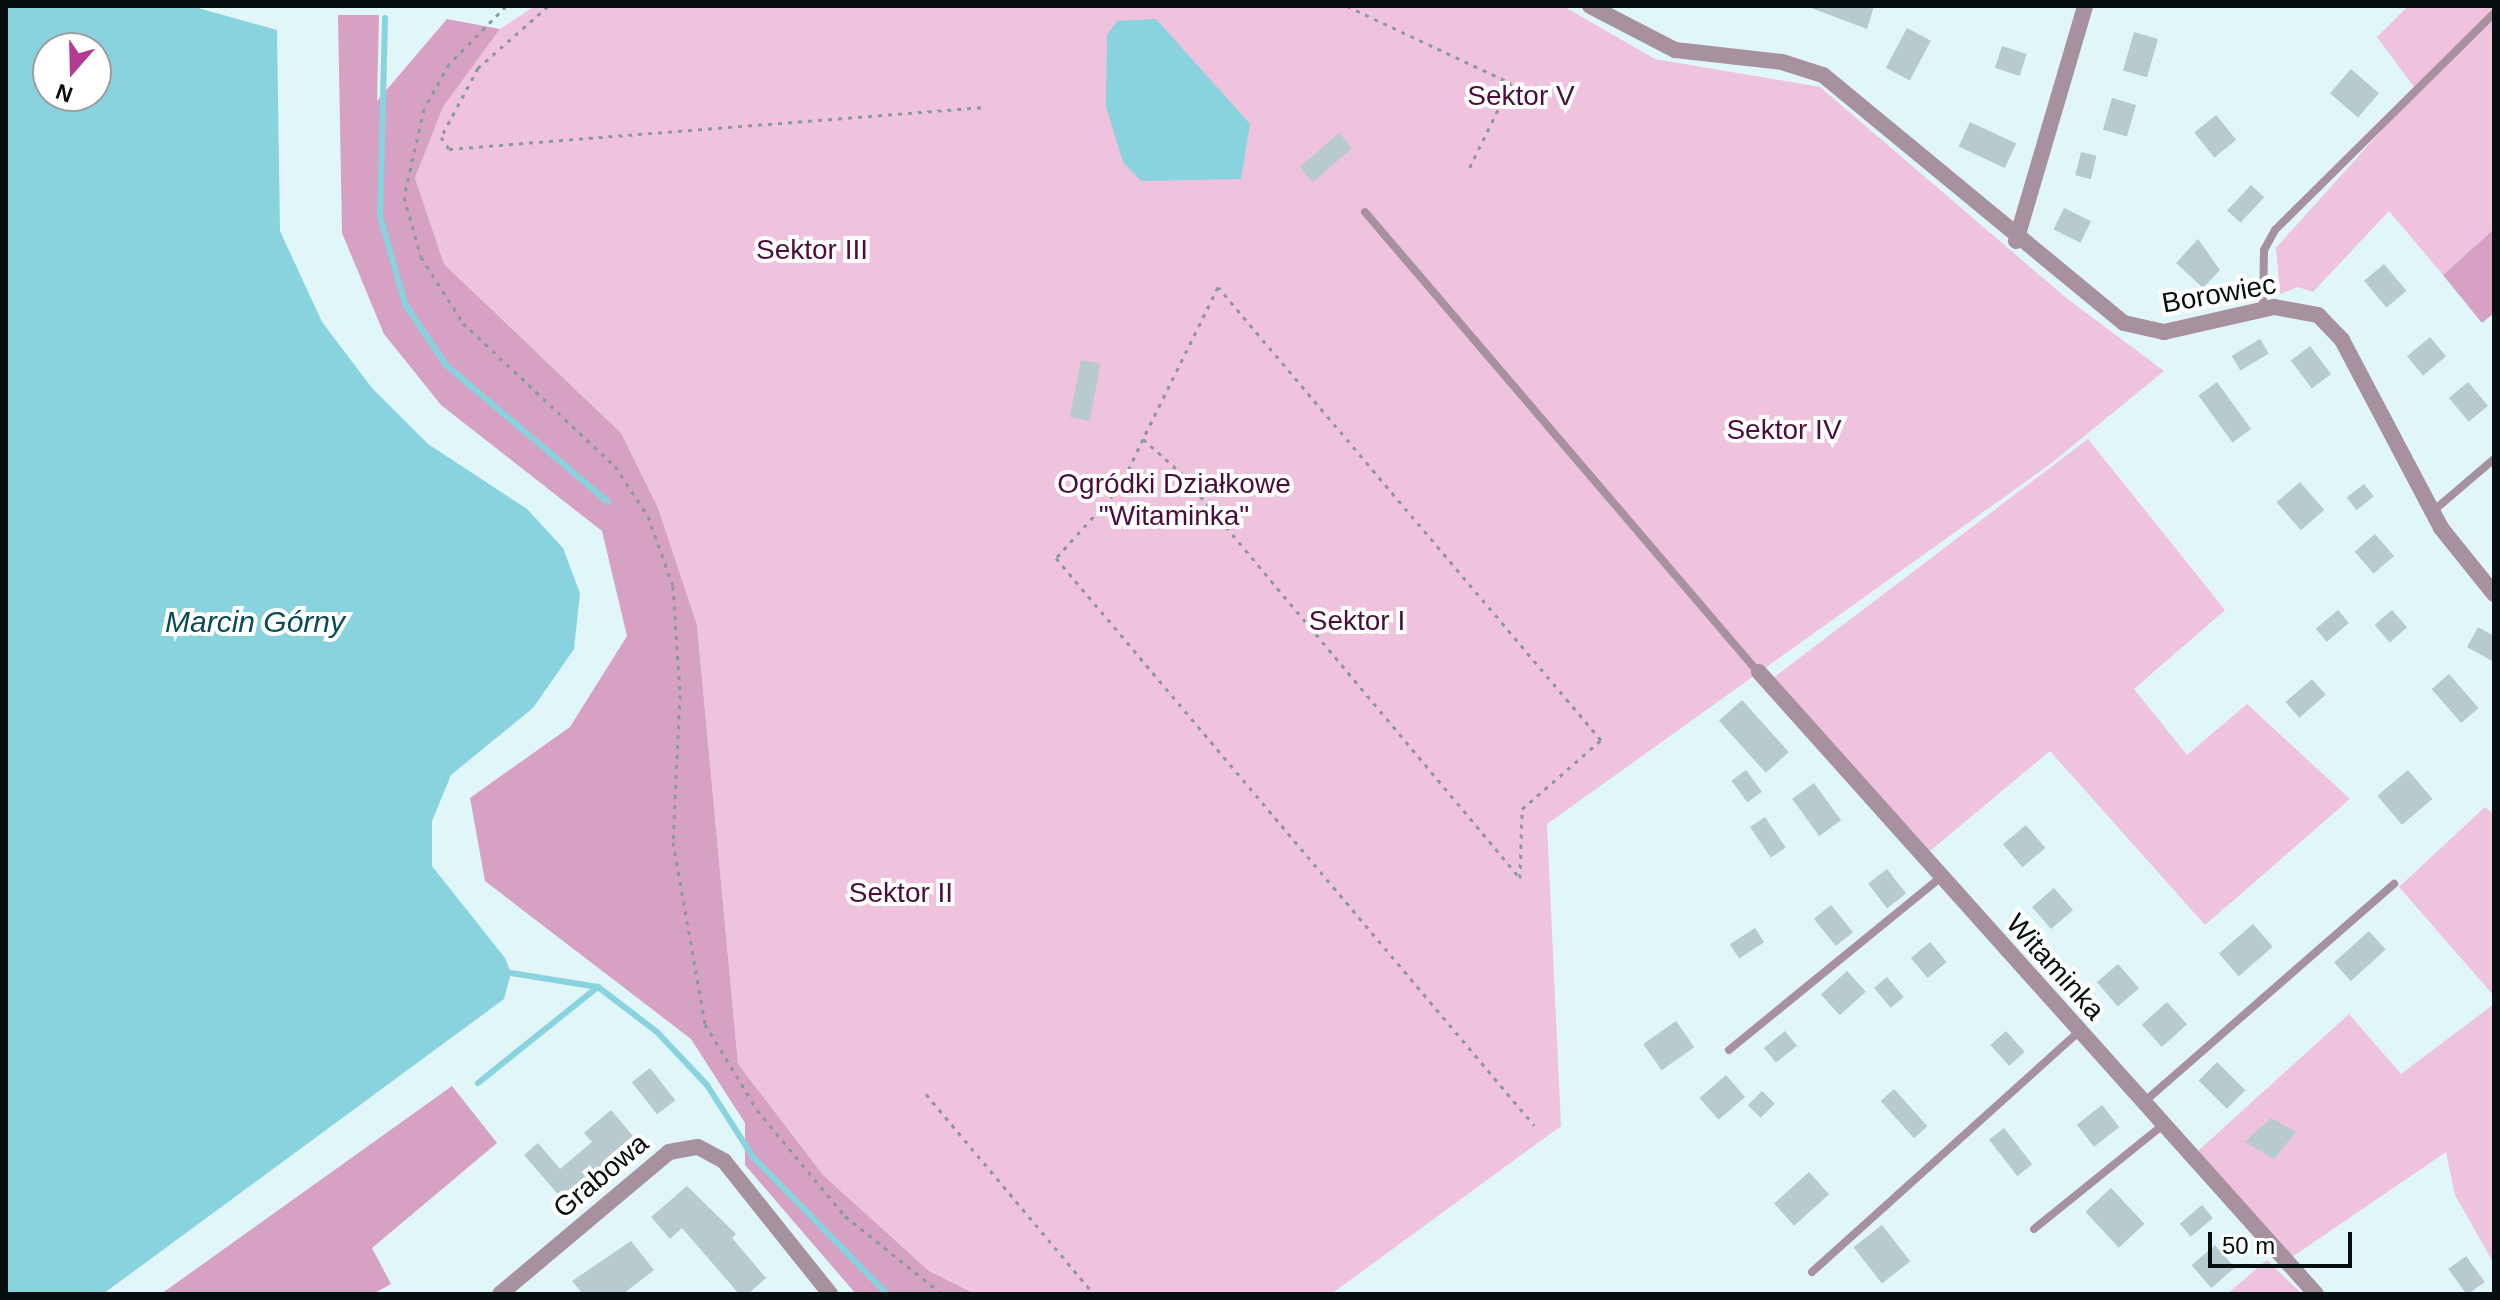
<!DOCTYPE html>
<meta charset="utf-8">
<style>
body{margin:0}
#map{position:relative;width:2500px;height:1300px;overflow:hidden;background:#e1f6f9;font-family:Helvetica,sans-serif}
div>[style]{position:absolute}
.green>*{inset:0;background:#efc2de}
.forest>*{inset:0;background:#d6a1c2}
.water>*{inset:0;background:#89d3de}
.stream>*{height:6px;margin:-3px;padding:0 3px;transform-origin:3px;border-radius:3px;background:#89d3de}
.building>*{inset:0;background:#b7cbce;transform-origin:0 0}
.path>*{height:3px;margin-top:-1.5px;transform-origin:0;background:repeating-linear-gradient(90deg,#8a999b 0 4px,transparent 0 10px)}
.lane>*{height:8px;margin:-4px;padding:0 4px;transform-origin:4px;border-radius:4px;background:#a8919f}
.street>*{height:16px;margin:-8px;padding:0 8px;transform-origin:8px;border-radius:8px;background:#a8919f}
span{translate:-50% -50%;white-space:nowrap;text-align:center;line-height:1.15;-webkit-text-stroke:8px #fff;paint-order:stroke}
.park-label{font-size:28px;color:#4b0e3b}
.street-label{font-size:28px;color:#070e0f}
.water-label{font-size:30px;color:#074c54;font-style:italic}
.frame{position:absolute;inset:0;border:8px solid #070e0f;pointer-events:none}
.north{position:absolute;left:32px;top:32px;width:80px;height:80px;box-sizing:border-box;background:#fff;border:2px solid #9c9f9f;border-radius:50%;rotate:200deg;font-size:22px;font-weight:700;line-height:32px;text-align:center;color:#070e0f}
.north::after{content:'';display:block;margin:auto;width:28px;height:36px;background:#b33b91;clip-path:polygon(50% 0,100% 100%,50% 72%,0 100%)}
.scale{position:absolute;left:2208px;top:1232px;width:144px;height:36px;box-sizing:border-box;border:4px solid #070e0f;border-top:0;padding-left:10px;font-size:24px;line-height:28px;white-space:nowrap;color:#070e0f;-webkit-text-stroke:6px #fff;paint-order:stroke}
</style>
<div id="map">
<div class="green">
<div style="clip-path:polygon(535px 6px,1563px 6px,1655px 59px,1820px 87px,2065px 297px,2164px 371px,2049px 465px,1547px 824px,1561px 1126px,1331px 1294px,975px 1294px,929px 1271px,823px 1175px,738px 1064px,697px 625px,658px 508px,621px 433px,444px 264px,415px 178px,443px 107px,500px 29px)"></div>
<div style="clip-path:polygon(2408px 6px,2494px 6px,2494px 229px,2443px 275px,2389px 211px,2313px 292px,2298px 287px,2280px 294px,2276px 248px,2417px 91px,2377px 37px)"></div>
<div style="clip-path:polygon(2088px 439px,2225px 610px,2134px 689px,2187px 755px,2247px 704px,2350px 799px,2205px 925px,2050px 751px,1930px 851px,1773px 678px)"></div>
<div style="clip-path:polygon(2485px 807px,2494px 815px,2494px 996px,2399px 887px)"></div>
<div style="clip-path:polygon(2494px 1004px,2494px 1264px,2455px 1195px,2446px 1152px,2292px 1257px,2198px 1151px,2349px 1014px,2401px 1074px)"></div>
<div style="clip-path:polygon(2267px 1260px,2302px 1294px,2227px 1294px)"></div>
</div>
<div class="forest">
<div style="clip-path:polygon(338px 15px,379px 15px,377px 101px,447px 19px,500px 29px,443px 107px,415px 178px,444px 264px,621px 433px,658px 508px,697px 625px,738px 1064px,823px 1175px,929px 1271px,975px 1294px,856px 1294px,745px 1165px,745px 1123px,691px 1039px,485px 881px,470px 798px,570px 727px,627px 636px,602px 531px,441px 405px,384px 334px,342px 233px)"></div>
<div style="clip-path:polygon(2494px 229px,2494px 313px,2482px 323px,2443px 275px)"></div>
<div style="clip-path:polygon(452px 1086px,497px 1143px,372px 1248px,391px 1284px,373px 1294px,161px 1294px)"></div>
</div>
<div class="water">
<div style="clip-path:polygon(evenodd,6px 6px,191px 6px,277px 30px,280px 231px,322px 322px,372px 388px,428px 444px,527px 509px,563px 548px,580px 593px,574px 649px,533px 708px,451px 775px,432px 821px,432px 866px,505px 958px,511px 973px,504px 999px,103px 1294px,6px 1294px,6px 6px,48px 48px,96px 48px,96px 96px,48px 96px,48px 48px)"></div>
<div style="clip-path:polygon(1156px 19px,1250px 124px,1241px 179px,1141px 181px,1123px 162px,1106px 107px,1107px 35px,1117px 21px)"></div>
</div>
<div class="stream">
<div style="left:385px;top:18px;width:198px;rotate:91.4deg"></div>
<div style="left:380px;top:216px;width:91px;rotate:74.1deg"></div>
<div style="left:405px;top:304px;width:73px;rotate:56.1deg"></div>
<div style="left:446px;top:365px;width:212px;rotate:40.2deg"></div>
<div style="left:511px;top:973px;width:88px;rotate:9.1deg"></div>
<div style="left:598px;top:987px;width:74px;rotate:37.3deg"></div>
<div style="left:657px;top:1032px;width:73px;rotate:46.7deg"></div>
<div style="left:707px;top:1085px;width:85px;rotate:57.4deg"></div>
<div style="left:753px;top:1157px;width:192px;rotate:45.6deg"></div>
<div style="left:478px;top:1083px;width:154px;rotate:-38.7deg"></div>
</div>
<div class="building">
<div style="clip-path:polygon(1806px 6px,1874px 6px,1867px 29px)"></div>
<div style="left:1907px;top:28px;width:27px;height:45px;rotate:28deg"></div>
<div style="left:2134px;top:32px;width:25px;height:40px;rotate:16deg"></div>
<div style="left:2002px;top:46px;width:26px;height:23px;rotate:18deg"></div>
<div style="left:2351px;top:69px;width:37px;height:32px;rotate:41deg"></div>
<div style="left:2112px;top:98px;width:25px;height:33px;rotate:16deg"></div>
<div style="left:2216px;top:115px;width:32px;height:28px;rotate:51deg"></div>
<div style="left:1970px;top:122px;width:51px;height:27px;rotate:25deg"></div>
<div style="left:1339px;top:133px;width:20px;height:52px;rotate:49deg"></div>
<div style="left:2081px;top:152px;width:16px;height:24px;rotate:14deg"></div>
<div style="left:2251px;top:185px;width:18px;height:35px;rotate:43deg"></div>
<div style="left:2064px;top:208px;width:30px;height:24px;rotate:26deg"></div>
<div style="clip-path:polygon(2198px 239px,2220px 270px,2203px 288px,2176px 263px)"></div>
<div style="left:2384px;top:264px;width:35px;height:26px;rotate:50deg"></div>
<div style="left:2430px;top:337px;width:25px;height:30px;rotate:50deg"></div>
<div style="left:2260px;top:339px;width:17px;height:33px;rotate:59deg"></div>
<div style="left:2310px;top:346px;width:35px;height:24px;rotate:53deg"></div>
<div style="left:1081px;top:360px;width:20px;height:58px;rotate:11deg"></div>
<div style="left:2217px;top:382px;width:58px;height:23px;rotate:54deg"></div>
<div style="left:2468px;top:382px;width:31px;height:25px;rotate:50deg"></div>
<div style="left:2300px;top:482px;width:37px;height:31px;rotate:49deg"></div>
<div style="left:2364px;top:484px;width:16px;height:22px;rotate:52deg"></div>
<div style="left:2375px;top:534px;width:29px;height:27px;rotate:49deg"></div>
<div style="left:2338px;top:610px;width:17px;height:29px;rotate:50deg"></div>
<div style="left:2392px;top:610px;width:23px;height:23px;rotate:49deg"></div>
<div style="clip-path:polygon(2478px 627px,2494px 636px,2494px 662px,2467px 647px)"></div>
<div style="left:2449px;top:674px;width:45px;height:23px;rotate:49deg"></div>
<div style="left:2312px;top:679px;width:21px;height:35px;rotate:49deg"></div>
<div style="left:1742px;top:700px;width:70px;height:31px;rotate:48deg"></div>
<div style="left:1746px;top:770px;width:27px;height:18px;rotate:54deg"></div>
<div style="left:2408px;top:770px;width:38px;height:40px;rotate:50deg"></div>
<div style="left:1814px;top:783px;width:46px;height:27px;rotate:54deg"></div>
<div style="left:1765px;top:817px;width:37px;height:18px;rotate:56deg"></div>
<div style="left:2026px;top:825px;width:30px;height:30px;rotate:50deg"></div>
<div style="left:1887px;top:869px;width:31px;height:24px;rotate:52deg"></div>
<div style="left:2054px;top:888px;width:29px;height:29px;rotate:49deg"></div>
<div style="left:1831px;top:905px;width:35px;height:22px;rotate:51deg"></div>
<div style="left:2253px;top:924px;width:30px;height:45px;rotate:49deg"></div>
<div style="left:1755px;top:928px;width:17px;height:30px;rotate:57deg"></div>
<div style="left:2369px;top:931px;width:25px;height:47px;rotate:48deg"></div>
<div style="left:1930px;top:942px;width:26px;height:25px;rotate:50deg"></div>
<div style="left:2118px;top:964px;width:32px;height:28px;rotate:49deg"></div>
<div style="left:1847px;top:971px;width:28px;height:35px;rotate:48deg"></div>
<div style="left:1887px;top:977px;width:26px;height:17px;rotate:50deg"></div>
<div style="left:2167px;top:1002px;width:30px;height:34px;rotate:48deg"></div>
<div style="left:1676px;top:1021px;width:32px;height:40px;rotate:55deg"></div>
<div style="left:1785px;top:1031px;width:19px;height:27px;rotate:51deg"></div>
<div style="left:2006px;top:1031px;width:28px;height:21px;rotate:48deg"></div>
<div style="left:2217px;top:1062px;width:40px;height:26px;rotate:45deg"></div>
<div style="left:650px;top:1068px;width:41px;height:23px;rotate:52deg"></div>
<div style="left:1726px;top:1075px;width:29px;height:35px;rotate:49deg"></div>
<div style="left:1894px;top:1089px;width:50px;height:18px;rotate:48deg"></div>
<div style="left:1762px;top:1091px;width:18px;height:20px;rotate:45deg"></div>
<div style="left:2102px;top:1105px;width:28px;height:32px;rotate:52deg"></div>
<div style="clip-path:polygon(611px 1110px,633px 1136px,606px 1159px,613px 1167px,563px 1200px,524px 1155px,538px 1143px,560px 1169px,592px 1142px,584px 1133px)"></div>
<div style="clip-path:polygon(2271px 1118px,2296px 1132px,2274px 1159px,2245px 1142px)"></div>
<div style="left:2004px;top:1128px;width:46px;height:19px;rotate:52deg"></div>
<div style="left:1809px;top:1172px;width:30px;height:47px;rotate:48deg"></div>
<div style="clip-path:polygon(687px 1186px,736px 1234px,732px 1238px,766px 1278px,748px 1294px,739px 1294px,682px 1228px,670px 1239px,651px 1217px)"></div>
<div style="left:2111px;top:1188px;width:49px;height:35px;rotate:47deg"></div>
<div style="left:2202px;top:1205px;width:17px;height:29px;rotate:50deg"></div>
<div style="left:1882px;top:1225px;width:46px;height:36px;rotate:52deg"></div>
<div style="clip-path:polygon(631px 1241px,654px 1270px,623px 1294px,583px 1294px,572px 1281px)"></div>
<div style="left:2215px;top:1245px;width:30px;height:31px;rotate:49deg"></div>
<div style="left:2466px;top:1256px;width:32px;height:22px;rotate:54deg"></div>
</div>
<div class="path">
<div style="left:506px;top:6px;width:81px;rotate:134.5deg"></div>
<div style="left:449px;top:64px;width:51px;rotate:119.1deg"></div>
<div style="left:424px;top:109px;width:90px;rotate:102.8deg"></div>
<div style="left:404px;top:197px;width:62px;rotate:74.2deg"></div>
<div style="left:421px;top:257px;width:78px;rotate:57.5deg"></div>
<div style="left:463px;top:323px;width:209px;rotate:43.3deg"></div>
<div style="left:615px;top:466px;width:60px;rotate:56.6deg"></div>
<div style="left:648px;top:516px;width:74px;rotate:70.3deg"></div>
<div style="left:673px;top:586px;width:109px;rotate:86.3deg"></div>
<div style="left:680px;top:695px;width:147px;rotate:92.7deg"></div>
<div style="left:673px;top:842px;width:185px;rotate:80deg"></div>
<div style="left:705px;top:1024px;width:100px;rotate:58.8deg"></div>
<div style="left:757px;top:1110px;width:138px;rotate:50.3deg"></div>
<div style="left:845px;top:1216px;width:124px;rotate:38.8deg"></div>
<div style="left:548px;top:6px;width:94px;rotate:138.5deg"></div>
<div style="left:478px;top:68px;width:78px;rotate:118.2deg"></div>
<div style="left:441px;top:137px;width:14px;rotate:56deg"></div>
<div style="left:449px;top:149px;width:537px;rotate:-4.49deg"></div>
<div style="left:1347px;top:6px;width:181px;rotate:25.2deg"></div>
<div style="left:1511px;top:83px;width:100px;rotate:116.1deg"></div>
<div style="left:1143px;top:439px;width:51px;rotate:41.8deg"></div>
<div style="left:1181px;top:473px;width:528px;rotate:50.07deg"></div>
<div style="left:1520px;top:878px;width:69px;rotate:-88.3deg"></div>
<div style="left:1522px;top:809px;width:105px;rotate:-41.1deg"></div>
<div style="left:1601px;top:740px;width:593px;rotate:-130.21deg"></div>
<div style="left:1218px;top:287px;width:169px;rotate:116.3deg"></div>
<div style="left:1143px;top:439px;width:53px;rotate:115.6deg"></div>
<div style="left:1120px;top:487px;width:96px;rotate:132deg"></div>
<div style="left:1056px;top:558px;width:742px;rotate:49.87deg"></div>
<div style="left:926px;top:1094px;width:261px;rotate:50deg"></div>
</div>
<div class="lane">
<div style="left:1365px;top:212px;width:605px;rotate:49.49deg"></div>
<div style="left:2263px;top:309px;width:59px;rotate:-89deg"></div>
<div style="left:2264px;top:250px;width:23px;rotate:-61deg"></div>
<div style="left:2275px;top:230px;width:308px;rotate:-44.7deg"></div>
<div style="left:2432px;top:512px;width:82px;rotate:-40.5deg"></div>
<div style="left:1729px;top:1050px;width:272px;rotate:-39.2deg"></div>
<div style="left:2144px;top:1102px;width:332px;rotate:-41.1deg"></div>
<div style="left:2034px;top:1229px;width:166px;rotate:-38.9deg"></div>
<div style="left:1812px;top:1272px;width:359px;rotate:-42deg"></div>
</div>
<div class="street">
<div style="left:1590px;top:6px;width:96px;rotate:27.4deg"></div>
<div style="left:1675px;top:50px;width:108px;rotate:6.4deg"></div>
<div style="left:1782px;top:62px;width:43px;rotate:17.6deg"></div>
<div style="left:1823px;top:75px;width:390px;rotate:39.5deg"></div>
<div style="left:2124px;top:323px;width:41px;rotate:12.7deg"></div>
<div style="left:2164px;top:332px;width:113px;rotate:-12.8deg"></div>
<div style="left:2274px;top:307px;width:45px;rotate:10.3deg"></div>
<div style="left:2318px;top:315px;width:35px;rotate:46deg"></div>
<div style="left:2342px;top:340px;width:212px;rotate:62.2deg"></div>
<div style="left:2441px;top:528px;width:85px;rotate:51.2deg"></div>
<div style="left:2016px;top:241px;width:245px;rotate:-73.6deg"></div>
<div style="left:1759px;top:672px;width:835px;rotate:48.16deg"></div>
<div style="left:500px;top:1294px;width:221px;rotate:-40deg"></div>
<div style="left:669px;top:1152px;width:29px;rotate:-10deg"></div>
<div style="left:698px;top:1147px;width:30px;rotate:28deg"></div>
<div style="left:724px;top:1161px;width:170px;rotate:51.4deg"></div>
</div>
<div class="park-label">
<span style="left:1521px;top:96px">Sektor V</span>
<span style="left:812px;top:250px">Sektor III</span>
<span style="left:1784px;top:430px">Sektor IV</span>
<span style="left:1174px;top:500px">Ogródki Działkowe<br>"Witaminka"</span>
<span style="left:1357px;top:621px">Sektor I</span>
<span style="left:901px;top:893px">Sektor II</span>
</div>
<div class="street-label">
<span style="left:2219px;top:294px;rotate:-10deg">Borowiec</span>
<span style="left:2055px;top:967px;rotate:48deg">Witaminka</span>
<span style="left:601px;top:1176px;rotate:-40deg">Grabowa</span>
</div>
<div class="water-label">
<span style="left:255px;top:622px">Marcin Górny</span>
</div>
<div class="frame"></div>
<div class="north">N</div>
<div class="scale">50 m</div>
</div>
